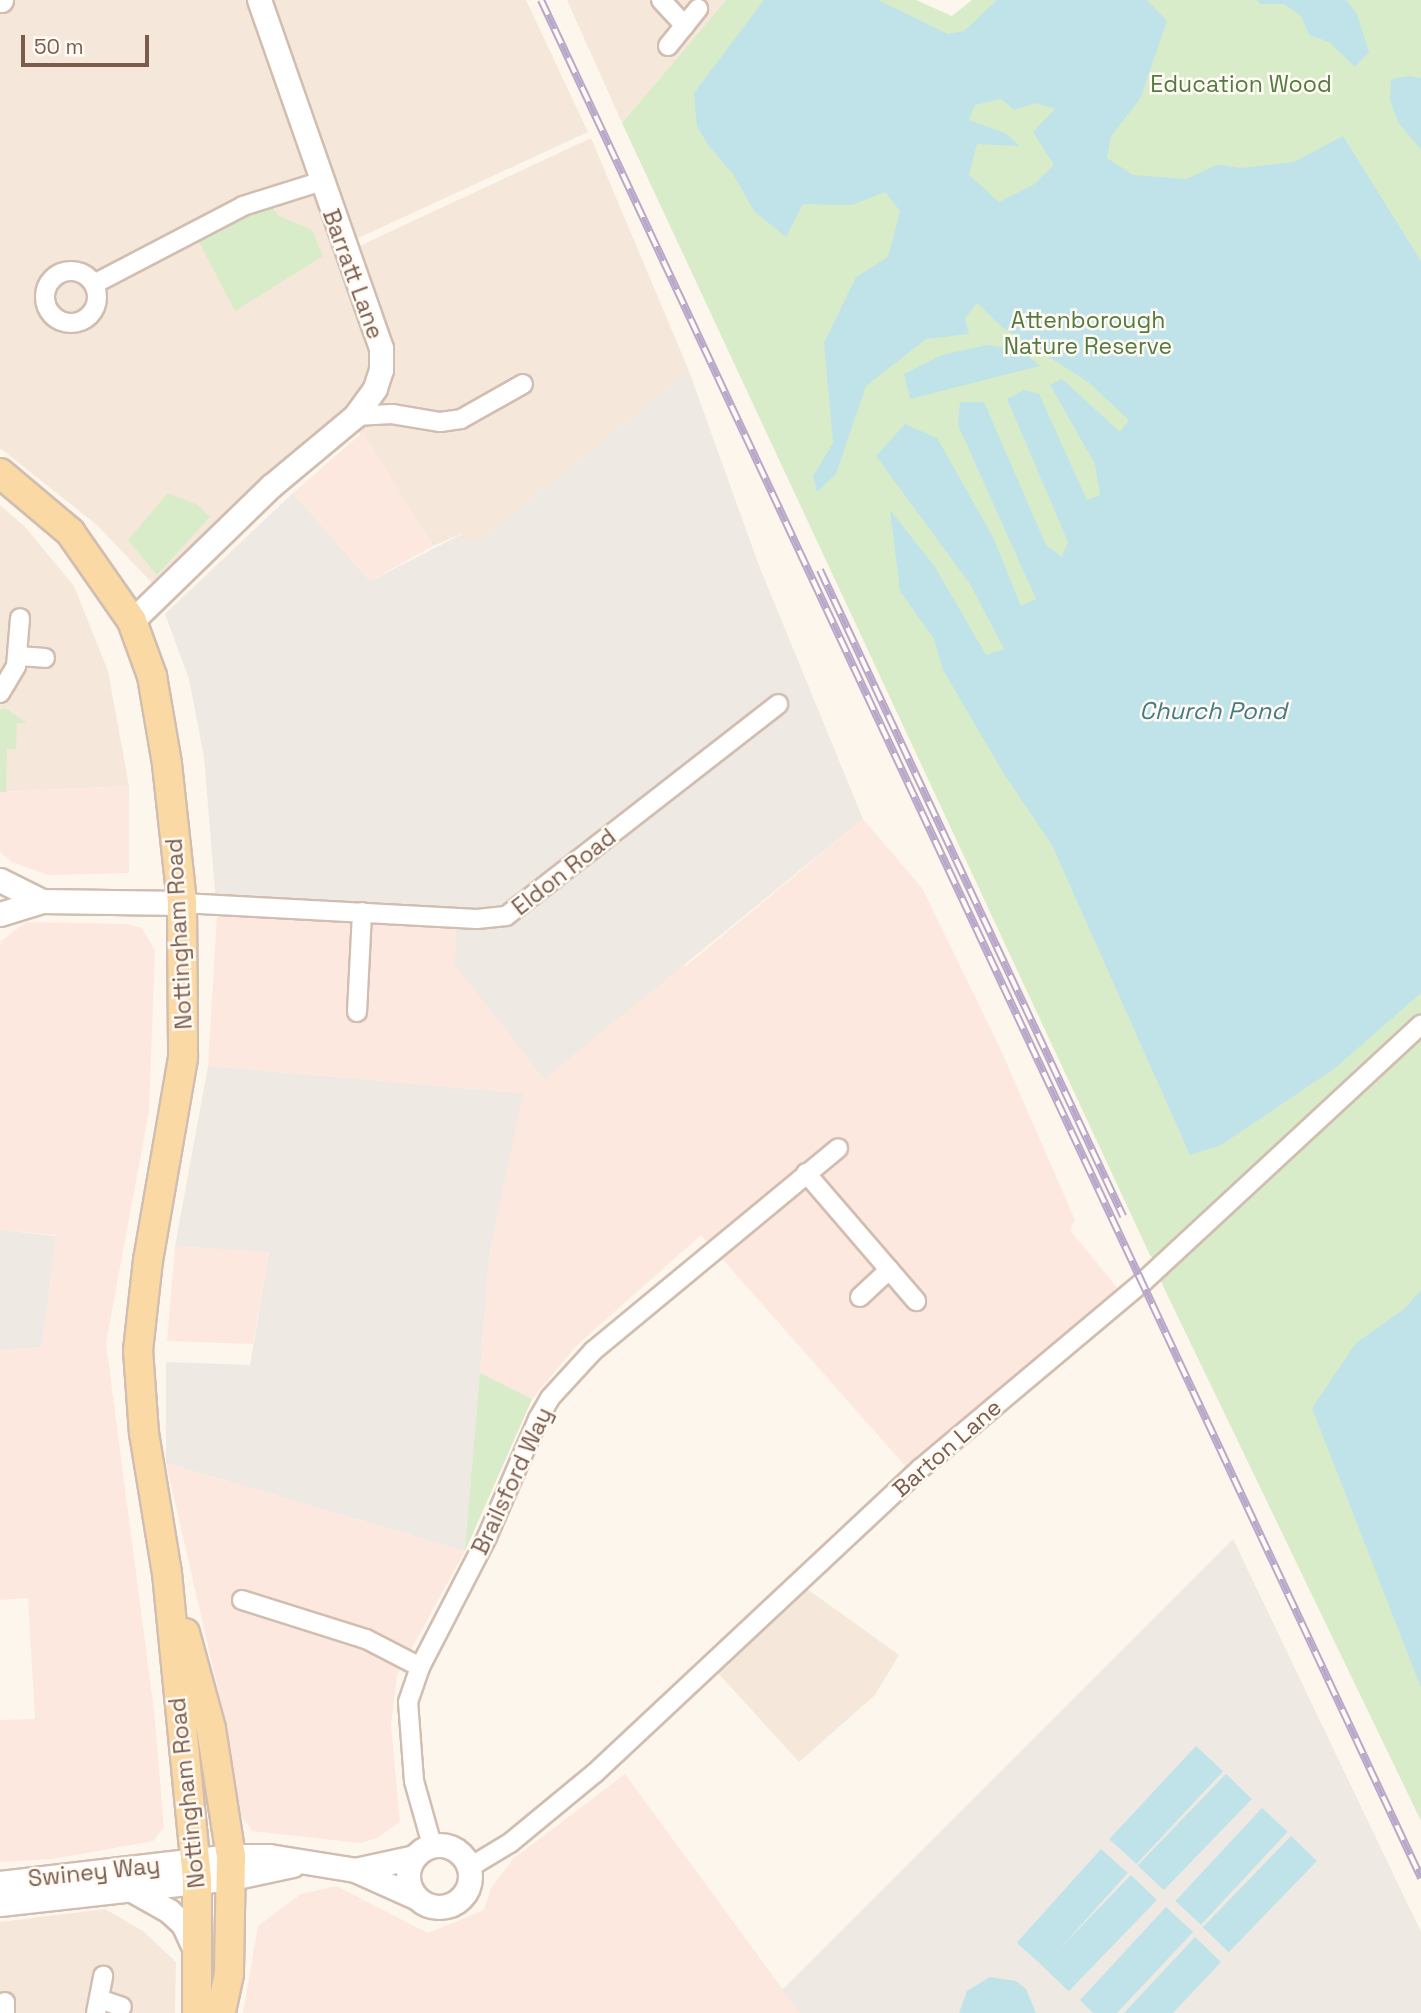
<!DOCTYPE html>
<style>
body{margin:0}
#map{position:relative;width:1421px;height:2013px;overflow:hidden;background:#fdf6ec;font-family:"Space Grotesk",sans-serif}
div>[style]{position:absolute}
.residential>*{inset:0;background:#f5e8da}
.commercial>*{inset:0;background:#fde8e0}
.industrial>*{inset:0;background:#efe9e4}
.green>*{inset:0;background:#d8ecc9}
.water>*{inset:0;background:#bfe3e8;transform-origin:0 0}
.roads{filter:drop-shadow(2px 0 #d1beb0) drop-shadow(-2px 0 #d1beb0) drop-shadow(0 2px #d1beb0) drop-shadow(0 -2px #d1beb0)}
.minor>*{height:18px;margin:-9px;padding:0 9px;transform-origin:9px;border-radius:9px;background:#fff}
.minor>.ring{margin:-9px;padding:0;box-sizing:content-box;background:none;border:18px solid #fff;border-radius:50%}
.tertiary>*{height:23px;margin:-11.5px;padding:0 11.5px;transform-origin:11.5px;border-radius:11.5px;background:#fff}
.tertiary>.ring{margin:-11.5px;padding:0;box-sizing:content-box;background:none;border:23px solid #fff;border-radius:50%}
.primary>*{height:28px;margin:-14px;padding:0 14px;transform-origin:14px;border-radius:14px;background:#fbd9a5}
.rail>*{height:8px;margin-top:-4px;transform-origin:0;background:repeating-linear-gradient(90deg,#fffaf3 0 16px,#b9a8c9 0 32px);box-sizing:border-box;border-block:2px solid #b9a8c9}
span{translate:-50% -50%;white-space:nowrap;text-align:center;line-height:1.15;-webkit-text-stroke:5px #fffaf3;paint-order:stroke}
.park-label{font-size:23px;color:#537a41}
.street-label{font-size:23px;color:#7a5c4d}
.water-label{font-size:24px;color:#437c86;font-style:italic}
.scale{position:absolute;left:21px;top:35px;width:128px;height:32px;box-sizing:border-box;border:4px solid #7a5c4d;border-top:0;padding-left:9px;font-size:21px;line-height:24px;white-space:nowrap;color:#7a5c4d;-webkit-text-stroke:5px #fffaf3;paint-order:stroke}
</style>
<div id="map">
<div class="residential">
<div style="clip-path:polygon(0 0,526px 0,588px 132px,352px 241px,355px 248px,591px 138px,689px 371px,485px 537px,463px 542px,461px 534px,433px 546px,344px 409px,156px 587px,97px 525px,0 448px)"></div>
<div style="clip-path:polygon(567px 0,726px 0,622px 123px)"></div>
<div style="clip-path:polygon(0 505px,25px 527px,74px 586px,108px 671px,129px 786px,0 792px)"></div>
<div style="clip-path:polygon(807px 1589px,899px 1655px,875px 1695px,799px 1762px,717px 1672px)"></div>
<div style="clip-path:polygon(105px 1909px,143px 1931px,176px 1962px,175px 2013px,0 2013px,0 1922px)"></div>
</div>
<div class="commercial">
<div style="clip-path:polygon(363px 432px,433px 546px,370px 581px,293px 493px)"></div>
<div style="clip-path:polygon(129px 786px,129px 873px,48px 875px,12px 862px,0 852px,0 792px)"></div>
<div style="clip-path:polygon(863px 819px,922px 888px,1000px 1048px,1075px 1220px,1070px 1230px,1119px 1290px,907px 1468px,701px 1235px,576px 1346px,532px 1399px,480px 1373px,489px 1256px,522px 1093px,208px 1066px,217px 915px,457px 927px,686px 966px)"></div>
<div style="clip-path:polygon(26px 922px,128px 924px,142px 928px,155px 951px,149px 1111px,106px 1343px,154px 1710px,164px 1828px,153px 1841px,53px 1859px,0 1862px,0 1720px,35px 1719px,28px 1598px,0 1600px,0 1350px,42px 1347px,56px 1235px,0 1230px,0 942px)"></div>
<div style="clip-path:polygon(175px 1246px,269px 1251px,253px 1344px,167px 1341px)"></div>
<div style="clip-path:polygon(166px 1463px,465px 1551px,397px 1675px,391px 1725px,400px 1822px,377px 1838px,360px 1843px,252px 1831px,241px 1815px,223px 1711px)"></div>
<div style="clip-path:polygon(625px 1774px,800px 2013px,243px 2013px,258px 1926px,301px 1894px,336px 1886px,428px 1933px,484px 1910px,491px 1888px,513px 1859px)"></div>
</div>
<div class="industrial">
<div style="clip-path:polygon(689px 371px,758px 563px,863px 819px,544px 1079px,455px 965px,456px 927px,217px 915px,204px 757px,189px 679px,165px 614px,293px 493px,370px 581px,462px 534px,464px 541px,485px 537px)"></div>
<div style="clip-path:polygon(208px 1066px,523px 1093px,489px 1256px,480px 1373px,532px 1399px,465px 1551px,166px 1463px,166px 1362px,250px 1365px,269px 1252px,175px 1246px)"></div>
<div style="clip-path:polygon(0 1230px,56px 1236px,42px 1347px,0 1350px)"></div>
<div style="clip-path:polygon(1233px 1539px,1421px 1932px,1421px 2013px,800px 2013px,782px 1990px)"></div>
</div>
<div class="green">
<div style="clip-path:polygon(726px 0,916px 0,952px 16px,972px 0,1421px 0,1421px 1821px,1163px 1286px,1161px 1281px,1168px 1273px,1150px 1255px,622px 123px)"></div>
<div style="clip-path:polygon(271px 206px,279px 216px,312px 230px,323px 256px,235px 311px,198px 240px)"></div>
<div style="clip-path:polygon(168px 493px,198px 505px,210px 517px,157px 575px,128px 540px)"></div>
<div style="clip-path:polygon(5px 708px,27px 723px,17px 723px,16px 749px,7px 749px,6px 792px,0 792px,0 710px)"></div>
<div style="clip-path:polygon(480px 1373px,532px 1399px,465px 1551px)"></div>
</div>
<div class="water">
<div style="clip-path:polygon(evenodd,764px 0,878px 0,948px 34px,964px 31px,997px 0,1147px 0,1167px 21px,1140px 99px,1111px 136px,1107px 158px,1133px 175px,1186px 179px,1217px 165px,1242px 168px,1294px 162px,1343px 136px,1421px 261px,1421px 993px,1334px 1069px,1221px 1145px,1190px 1155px,1052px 845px,1004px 774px,943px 670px,934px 639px,900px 591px,890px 510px,935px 567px,986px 655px,1004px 649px,970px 584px,876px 456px,905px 424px,937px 438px,993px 537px,1021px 606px,1036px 599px,958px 425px,960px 402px,984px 402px,1046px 545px,1062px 557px,1068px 542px,1007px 399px,1024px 390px,1039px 394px,1087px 500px,1100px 495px,1095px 464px,1050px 385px,1062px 379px,1120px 432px,1129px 420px,1088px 382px,1002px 327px,977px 303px,965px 318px,969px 334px,926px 339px,866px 386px,836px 474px,817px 492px,813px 476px,833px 443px,824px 343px,856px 277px,888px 257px,900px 211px,885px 192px,852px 205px,803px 204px,786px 237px,754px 211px,733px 174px,708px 145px,697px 126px,694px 93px,764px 0,1001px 99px,1014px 110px,1035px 103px,1055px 109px,1033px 132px,1054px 165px,1033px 185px,999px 202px,969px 175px,977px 144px,1020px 146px,1005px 133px,969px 120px,975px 105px,1001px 99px)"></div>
<div style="clip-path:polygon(1257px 0,1346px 0,1357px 14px,1369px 52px,1355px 67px,1329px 42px,1309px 35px,1301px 16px,1284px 4px,1260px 4px)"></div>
<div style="clip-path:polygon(1410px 76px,1421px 78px,1421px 150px,1398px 122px,1390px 100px,1391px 79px)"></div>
<div style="clip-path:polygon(987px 345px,1021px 350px,1040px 366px,910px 399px,904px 374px,942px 355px)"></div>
<div style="clip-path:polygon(1421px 1290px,1421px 1688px,1312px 1408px,1356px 1343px,1404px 1309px)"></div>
<div style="left:1196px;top:1746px;width:37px;height:127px;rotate:43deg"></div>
<div style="left:1226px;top:1774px;width:36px;height:127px;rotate:44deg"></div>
<div style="left:1262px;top:1808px;width:35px;height:127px;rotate:43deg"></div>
<div style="left:1291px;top:1836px;width:36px;height:127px;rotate:44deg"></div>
<div style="left:1101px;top:1849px;width:36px;height:126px;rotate:42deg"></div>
<div style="left:1131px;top:1875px;width:36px;height:127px;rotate:44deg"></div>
<div style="clip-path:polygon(1166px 1907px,1193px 1932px,1117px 2013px,1093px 2013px,1080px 2000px)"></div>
<div style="clip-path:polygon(1195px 1937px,1221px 1962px,1173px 2013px,1124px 2013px)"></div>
<div style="clip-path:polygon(990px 1977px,1016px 1981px,1026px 1989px,1036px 2013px,959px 2013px,967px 1991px)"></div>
</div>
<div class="roads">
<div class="minor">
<div style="left:661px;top:0;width:35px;rotate:47deg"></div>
<div style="left:668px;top:46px;width:48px;rotate:-51deg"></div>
<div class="ring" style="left:45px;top:271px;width:34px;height:34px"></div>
<div style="left:94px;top:284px;width:168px;rotate:-27.6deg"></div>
<div style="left:243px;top:206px;width:80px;rotate:-17.5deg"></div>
<div style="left:355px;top:416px;width:37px;rotate:-3deg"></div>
<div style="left:392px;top:414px;width:49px;rotate:9.5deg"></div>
<div style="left:440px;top:422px;width:21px;rotate:-8deg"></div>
<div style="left:461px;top:419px;width:71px;rotate:-29.4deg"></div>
<div style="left:18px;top:656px;width:27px;rotate:4deg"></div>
<div style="left:0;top:693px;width:31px;rotate:-59deg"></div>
<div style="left:16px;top:666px;width:48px;rotate:-85.2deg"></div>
<div style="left:182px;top:903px;width:295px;rotate:3.1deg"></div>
<div style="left:477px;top:919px;width:29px;rotate:-6deg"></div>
<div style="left:506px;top:916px;width:345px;rotate:-37.9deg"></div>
<div style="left:357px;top:1012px;width:100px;rotate:-87.1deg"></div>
<div style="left:806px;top:1173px;width:169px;rotate:49.3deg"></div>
<div style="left:860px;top:1297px;width:40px;rotate:-43deg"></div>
<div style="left:242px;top:1600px;width:130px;rotate:17.5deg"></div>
<div style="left:366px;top:1639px;width:61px;rotate:27.4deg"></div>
<div style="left:432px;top:1845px;width:66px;rotate:-105.7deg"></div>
<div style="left:414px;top:1781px;width:79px;rotate:-94.3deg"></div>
<div style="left:408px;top:1702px;width:37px;rotate:-71deg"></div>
<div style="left:420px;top:1667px;width:146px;rotate:-62.7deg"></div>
<div style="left:487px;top:1537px;width:129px;rotate:-66.6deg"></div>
<div style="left:538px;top:1419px;width:24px;rotate:-60deg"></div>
<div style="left:550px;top:1398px;width:64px;rotate:-47.5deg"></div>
<div style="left:593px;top:1351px;width:318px;rotate:-39.6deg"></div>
<div style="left:470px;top:1867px;width:47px;rotate:-31deg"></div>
<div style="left:510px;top:1843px;width:110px;rotate:-39.5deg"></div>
<div style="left:595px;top:1773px;width:446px;rotate:-43.1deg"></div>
<div style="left:921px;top:1468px;width:290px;rotate:-40deg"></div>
<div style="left:1143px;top:1282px;width:379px;rotate:-42.8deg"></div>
<div style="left:102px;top:2000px;width:21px;rotate:19deg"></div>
<div style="left:5px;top:2013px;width:11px;rotate:-90deg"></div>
<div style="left:96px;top:2013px;width:38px;rotate:-79deg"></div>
</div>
<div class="tertiary">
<div style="left:0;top:0;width:1px"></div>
<div style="left:132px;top:621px;width:194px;rotate:-44.2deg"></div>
<div style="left:271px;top:486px;width:109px;rotate:-39.8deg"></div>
<div style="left:355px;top:416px;width:34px;rotate:-54deg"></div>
<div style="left:375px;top:388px;width:19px;rotate:-72deg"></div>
<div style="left:381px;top:370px;width:22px;rotate:-90deg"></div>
<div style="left:381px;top:348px;width:369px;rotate:-109.3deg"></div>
<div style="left:0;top:880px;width:47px;rotate:26.6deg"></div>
<div style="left:0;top:914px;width:44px;rotate:-17.2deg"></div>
<div style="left:42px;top:901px;width:140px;rotate:0.8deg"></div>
<div class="ring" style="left:408px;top:1845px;width:39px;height:39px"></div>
<div style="left:355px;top:1870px;width:60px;rotate:-12.4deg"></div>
<div style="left:0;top:1883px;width:233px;rotate:-6.7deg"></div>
<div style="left:231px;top:1856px;width:38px"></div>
<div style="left:269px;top:1856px;width:87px;rotate:9.2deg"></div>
<div style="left:355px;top:1870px;width:66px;rotate:24.2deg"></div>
<div style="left:130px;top:1889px;width:45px;rotate:29.4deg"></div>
<div style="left:169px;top:1911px;width:19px;rotate:43deg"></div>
<div style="left:183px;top:1924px;width:29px;rotate:65deg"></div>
<div style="left:0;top:1904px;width:233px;rotate:-6.4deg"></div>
<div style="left:232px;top:1878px;width:62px;rotate:-12deg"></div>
</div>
<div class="primary">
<div style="left:0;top:473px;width:92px;rotate:40.1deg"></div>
<div style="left:70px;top:532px;width:108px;rotate:55.1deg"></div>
<div style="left:132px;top:621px;width:59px;rotate:70deg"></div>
<div style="left:152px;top:676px;width:89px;rotate:80.3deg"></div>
<div style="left:167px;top:764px;width:140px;rotate:83.8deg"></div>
<div style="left:182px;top:903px;width:155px;rotate:89.6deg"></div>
<div style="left:183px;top:1058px;width:205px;rotate:99.8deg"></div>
<div style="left:148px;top:1260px;width:91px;rotate:96.3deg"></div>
<div style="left:138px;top:1350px;width:83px;rotate:85.9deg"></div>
<div style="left:144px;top:1433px;width:142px;rotate:80.7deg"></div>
<div style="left:167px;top:1573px;width:308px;rotate:84.4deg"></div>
<div style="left:197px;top:1880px;width:133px;rotate:90deg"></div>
<div style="left:185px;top:1633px;width:99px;rotate:74.8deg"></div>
<div style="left:211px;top:1729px;width:129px;rotate:81.1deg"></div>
<div style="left:231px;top:1856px;width:118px;rotate:91deg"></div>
<div style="left:229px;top:1974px;width:40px;rotate:102deg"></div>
</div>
</div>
<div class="rail">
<div style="left:541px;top:0;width:2074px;rotate:64.89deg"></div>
<div style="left:820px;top:570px;width:714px;rotate:64.87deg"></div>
</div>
<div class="park-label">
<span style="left:1241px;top:84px">Education Wood</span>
<span style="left:1088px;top:333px">Attenborough<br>Nature Reserve</span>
</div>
<div class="street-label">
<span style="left:353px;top:274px;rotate:70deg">Barratt Lane</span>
<span style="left:564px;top:872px;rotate:-38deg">Eldon Road</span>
<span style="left:179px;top:934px;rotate:-93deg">Nottingham Road</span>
<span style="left:947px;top:1448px;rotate:-41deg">Barton Lane</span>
<span style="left:512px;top:1481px;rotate:-65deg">Brailsford Way</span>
<span style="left:187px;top:1793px;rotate:-96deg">Nottingham Road</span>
<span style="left:94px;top:1872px;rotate:-6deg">Swiney Way</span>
</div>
<div class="water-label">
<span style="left:1213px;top:711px">Church Pond</span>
</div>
<div class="scale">50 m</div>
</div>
